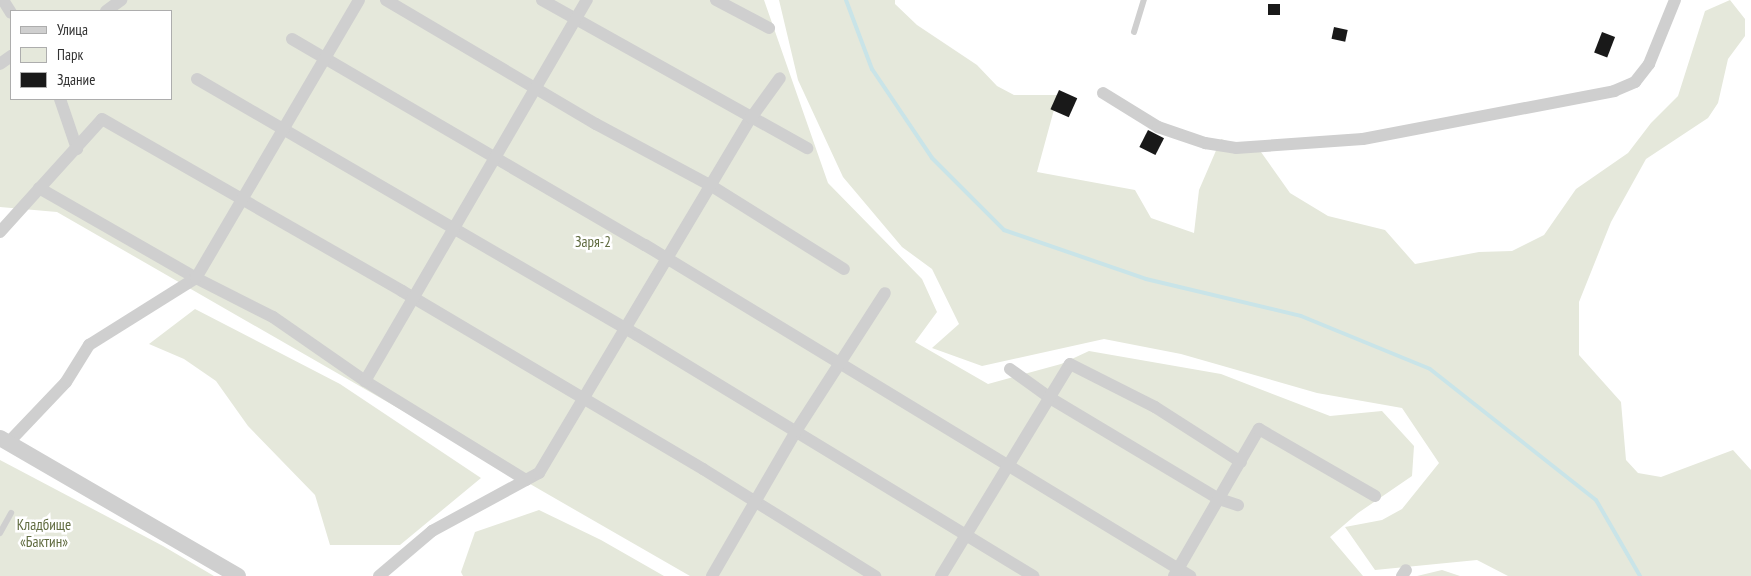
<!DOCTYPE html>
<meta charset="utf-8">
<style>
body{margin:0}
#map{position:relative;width:1751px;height:576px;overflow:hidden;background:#fff;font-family:"PT Sans Narrow",sans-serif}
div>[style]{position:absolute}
.green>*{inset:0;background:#e5e8db}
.stream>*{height:4px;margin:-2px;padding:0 2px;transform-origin:2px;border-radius:2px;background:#c9e4e8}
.building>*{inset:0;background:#191919;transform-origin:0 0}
.service>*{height:6px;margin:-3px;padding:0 3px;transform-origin:3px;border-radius:3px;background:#cfcfcf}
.minor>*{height:12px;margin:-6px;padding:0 6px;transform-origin:6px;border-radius:6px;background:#cfcfcf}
.tertiary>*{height:16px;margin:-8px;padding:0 8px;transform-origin:8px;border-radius:8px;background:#cfcfcf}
span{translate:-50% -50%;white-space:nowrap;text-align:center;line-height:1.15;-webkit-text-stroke:5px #fff;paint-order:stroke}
.park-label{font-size:15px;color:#616c41}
.legend{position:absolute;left:10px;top:10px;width:162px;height:90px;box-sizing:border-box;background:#fff;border:1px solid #adadad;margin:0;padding:6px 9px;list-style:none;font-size:15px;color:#323232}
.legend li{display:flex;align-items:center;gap:10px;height:25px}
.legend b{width:25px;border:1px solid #adadad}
</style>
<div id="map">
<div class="green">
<div style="clip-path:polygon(evenodd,0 0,764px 0,828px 183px,922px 279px,937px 312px,915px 342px,988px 384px,1061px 364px,1089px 351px,1221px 374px,1330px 416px,1382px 411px,1414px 446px,1412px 476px,1358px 513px,1330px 537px,1363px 576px,690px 576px,57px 212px,0 207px,0 0,11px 11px,171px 11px,171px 99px,11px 99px,11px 11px)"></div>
<div style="clip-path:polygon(779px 0,895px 0,895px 4px,917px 25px,977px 65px,997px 86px,1014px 95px,1058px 95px,1037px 172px,1135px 190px,1151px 218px,1194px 233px,1199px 190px,1221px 139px,1261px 152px,1290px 193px,1328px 216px,1385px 230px,1415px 264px,1479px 252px,1512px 251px,1544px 235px,1576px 189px,1628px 153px,1651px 123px,1678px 96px,1705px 11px,1730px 0,1745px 19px,1745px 36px,1728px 59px,1718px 103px,1708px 118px,1646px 159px,1611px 222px,1579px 302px,1579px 355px,1621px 402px,1626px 460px,1638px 473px,1661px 477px,1733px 450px,1751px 470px,1751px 576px,1508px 576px,1477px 560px,1375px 570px,1345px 527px,1382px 520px,1402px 509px,1439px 463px,1402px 408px,1317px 393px,1181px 354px,1104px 339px,982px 366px,932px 348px,959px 324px,932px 269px,902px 247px,843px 177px,798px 80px)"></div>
<div style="clip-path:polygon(195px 309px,340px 384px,481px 478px,400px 545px,330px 545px,315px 495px,248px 426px,216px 381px,184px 359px,149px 344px)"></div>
<div style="clip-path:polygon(0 460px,163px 546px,214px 576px,0 576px)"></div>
<div style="clip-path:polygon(539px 510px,601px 540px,664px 576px,463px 576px,461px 572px,475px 532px)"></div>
<div style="clip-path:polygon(1442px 570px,1460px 576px,1417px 576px)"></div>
</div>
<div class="stream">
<div style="left:846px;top:0;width:74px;rotate:69.4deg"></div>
<div style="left:872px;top:69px;width:107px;rotate:56deg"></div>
<div style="left:932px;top:158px;width:102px;rotate:45deg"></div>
<div style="left:1004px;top:230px;width:150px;rotate:19deg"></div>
<div style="left:1146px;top:279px;width:159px;rotate:13.4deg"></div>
<div style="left:1301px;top:316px;width:139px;rotate:22.3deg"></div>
<div style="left:1430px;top:369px;width:211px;rotate:38.3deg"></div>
<div style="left:1596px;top:500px;width:88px;rotate:59.9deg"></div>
</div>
<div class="building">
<div style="left:1268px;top:4px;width:12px;height:11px"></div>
<div style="left:1334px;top:27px;width:14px;height:12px;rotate:12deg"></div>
<div style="left:1602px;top:32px;width:14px;height:22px;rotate:21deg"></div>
<div style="left:1059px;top:90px;width:20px;height:21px;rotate:24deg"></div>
<div style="left:1148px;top:130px;width:18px;height:19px;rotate:27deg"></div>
</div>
<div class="service">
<div style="left:1134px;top:32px;width:34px;rotate:-73deg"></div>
<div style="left:0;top:533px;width:23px;rotate:-61deg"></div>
</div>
<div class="minor">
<div style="left:3px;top:0;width:15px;rotate:58deg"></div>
<div style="left:386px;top:0;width:244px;rotate:30.6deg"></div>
<div style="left:596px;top:124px;width:129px;rotate:28.2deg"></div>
<div style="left:710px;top:185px;width:158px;rotate:32.1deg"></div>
<div style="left:542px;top:0;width:304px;rotate:29.2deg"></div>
<div style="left:716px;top:0;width:60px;rotate:27.8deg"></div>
<div style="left:106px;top:11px;width:19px;rotate:-36deg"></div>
<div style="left:292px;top:39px;width:409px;rotate:30.3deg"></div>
<div style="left:645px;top:245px;width:638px;rotate:31.27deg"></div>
<div style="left:0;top:64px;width:14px;rotate:-36deg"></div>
<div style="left:197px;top:79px;width:509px;rotate:30.19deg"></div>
<div style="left:637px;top:335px;width:464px;rotate:31.3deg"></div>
<div style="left:1103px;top:93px;width:65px;rotate:31.7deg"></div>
<div style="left:1158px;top:127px;width:50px;rotate:18.8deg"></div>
<div style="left:1205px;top:143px;width:31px;rotate:9deg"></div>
<div style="left:1236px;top:148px;width:127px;rotate:-4.1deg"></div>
<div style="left:1363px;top:139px;width:256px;rotate:-10.8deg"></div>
<div style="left:1614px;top:91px;width:23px;rotate:-23deg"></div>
<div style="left:1635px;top:82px;width:23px;rotate:-52deg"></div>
<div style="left:1649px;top:64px;width:69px;rotate:-67.9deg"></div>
<div style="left:60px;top:99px;width:53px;rotate:71.2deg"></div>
<div style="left:39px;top:188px;width:181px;rotate:29.8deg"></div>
<div style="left:196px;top:278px;width:86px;rotate:26.9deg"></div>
<div style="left:273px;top:317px;width:112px;rotate:34.8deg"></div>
<div style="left:365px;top:381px;width:189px;rotate:31.6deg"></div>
<div style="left:0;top:232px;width:152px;rotate:-47.9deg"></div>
<div style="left:102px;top:119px;width:346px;rotate:29.8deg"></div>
<div style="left:402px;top:291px;width:350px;rotate:30.6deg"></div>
<div style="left:703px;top:469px;width:203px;rotate:31.9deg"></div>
<div style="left:1010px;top:369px;width:49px;rotate:35.9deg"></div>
<div style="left:1050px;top:398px;width:197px;rotate:30.9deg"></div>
<div style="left:1219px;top:499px;width:20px;rotate:18deg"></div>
<div style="left:365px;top:381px;width:441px;rotate:-59.8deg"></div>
<div style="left:8px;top:443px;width:84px;rotate:-46.4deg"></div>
<div style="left:66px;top:382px;width:44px;rotate:-58.1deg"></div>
<div style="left:89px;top:345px;width:126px;rotate:-32.1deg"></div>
<div style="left:196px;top:278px;width:322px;rotate:-59.6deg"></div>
<div style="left:379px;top:576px;width:70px;rotate:-40.3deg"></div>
<div style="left:432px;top:531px;width:122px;rotate:-28.5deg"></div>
<div style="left:539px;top:473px;width:413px;rotate:-59.2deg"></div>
<div style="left:751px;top:118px;width:49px;rotate:-54.1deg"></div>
<div style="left:712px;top:576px;width:168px;rotate:-59.9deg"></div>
<div style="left:796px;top:431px;width:164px;rotate:-57.2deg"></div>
<div style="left:941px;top:576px;width:248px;rotate:-58.7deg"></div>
<div style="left:1070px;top:364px;width:95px;rotate:26.8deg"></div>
<div style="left:1155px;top:407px;width:102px;rotate:32.6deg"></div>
<div style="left:1174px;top:576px;width:170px;rotate:-60deg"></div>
<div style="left:1259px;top:429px;width:134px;rotate:30deg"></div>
<div style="left:1402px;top:576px;width:7px;rotate:-56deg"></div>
</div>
<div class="tertiary">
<div style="left:0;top:438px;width:275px;rotate:30.1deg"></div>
</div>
<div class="park-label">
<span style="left:593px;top:242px">Заря-2</span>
<span style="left:44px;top:533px">Кладбище<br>«Бактин»</span>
</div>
<ul class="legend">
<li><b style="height:6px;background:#cfcfcf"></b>Улица</li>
<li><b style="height:14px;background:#e5e8db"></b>Парк</li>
<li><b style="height:14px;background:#191919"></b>Здание</li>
</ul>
</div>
